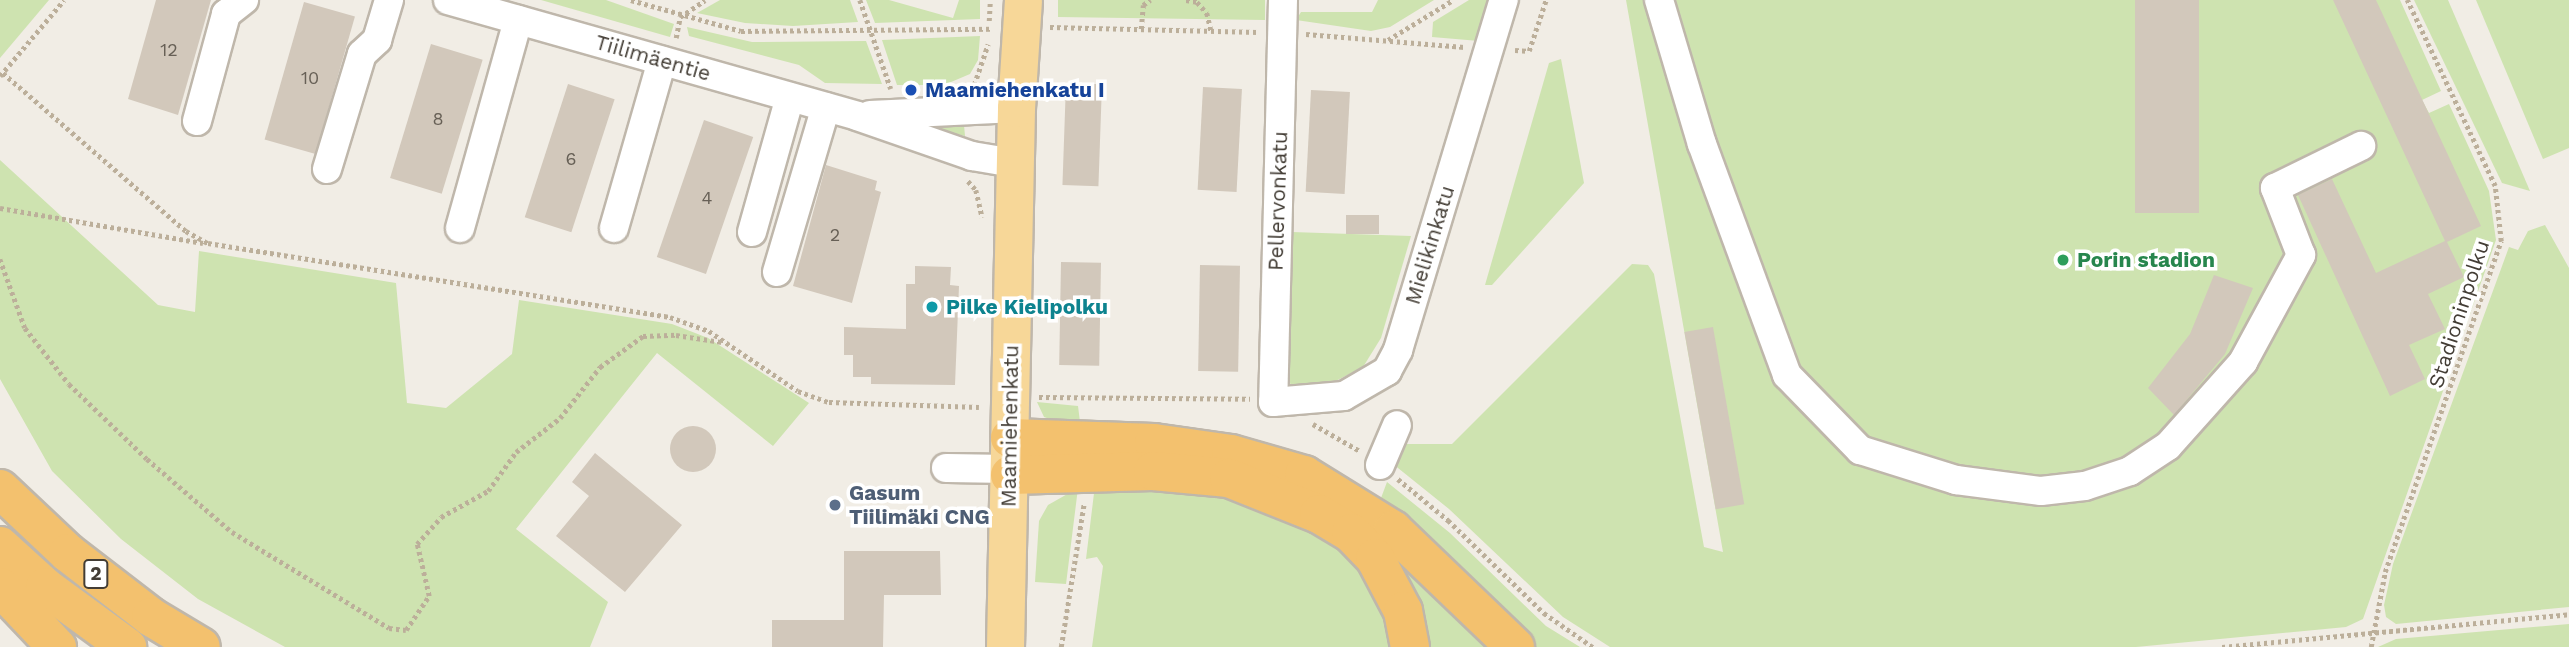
<!DOCTYPE html>
<meta charset="utf-8">
<style>
body{margin:0}
#map{position:relative;width:2569px;height:647px;overflow:hidden;background:#f1ede5;font-family:"Work Sans",sans-serif}
div>[style]{position:absolute}
.green>*{inset:0;background:#cee3b0}
.building>*{inset:0;background:#d2c8bb;transform-origin:0 0}
.round{border-radius:50%}
.path>*{height:4.5px;margin-top:-2.25px;transform-origin:0;background:repeating-linear-gradient(90deg,#bcaf9a 0 3.5px,transparent 0 7px)}
.roads{filter:drop-shadow(2px 0 #bfb7ab) drop-shadow(-2px 0 #bfb7ab) drop-shadow(0 2px #bfb7ab) drop-shadow(0 -2px #bfb7ab)}
.minor>*{height:28px;margin:-14px;padding:0 14px;transform-origin:14px;border-radius:14px;background:#fff}
.major>*{height:37px;margin:-18.5px;padding:0 18.5px;transform-origin:18.5px;border-radius:18.5px;background:#f7d798}
.highway>*{height:38px;margin:-19px;padding:0 19px;transform-origin:19px;border-radius:19px;background:#f3c16e}
.dots>*{width:19px;height:19px;translate:-50% -50%;box-sizing:border-box;border:4px solid #fff;border-radius:50%}
span{translate:-50% -50%;white-space:nowrap;text-align:center;line-height:1.15;-webkit-text-stroke:7px #fff;paint-order:stroke}
.number-label{font-size:18px;color:#676056}
.number-label span{-webkit-text-stroke-width:0}
.shield-label span{padding:2px 5px;background:#fff;border:2px solid;border-radius:5px;-webkit-text-stroke-width:0}
.shield-label{font-size:19px;color:#433d35;font-weight:700}
.street-label{font-size:21px;color:#433d35}
.transit-label{font-size:21px;color:#164399;font-weight:700}
.left{translate:0 -50%;text-align:left}
.leisure-label{font-size:21px;color:#27864d;font-weight:700}
.culture-label{font-size:21px;color:#0d838f;font-weight:700}
.service-label{font-size:21px;color:#4e5e75;font-weight:700}
</style>
<div id="map">
<div class="green">
<div style="clip-path:polygon(0 0,49px 0,0 58px)"></div>
<div style="clip-path:polygon(541px 0,606px 0,674px 24px,670px 37px)"></div>
<div style="clip-path:polygon(720px 0,850px 0,858px 22px,793px 26px,745px 23px,697px 13px)"></div>
<div style="clip-path:polygon(866px 0,889px 0,953px 18px,959px 0,980px 0,980px 19px,875px 23px)"></div>
<div style="clip-path:polygon(1058px 0,1265px 0,1265px 20px,1058px 17px)"></div>
<div style="clip-path:polygon(1378px 0,1434px 0,1390px 27px,1371px 31px,1296px 20px,1301px 12px,1372px 12px)"></div>
<div style="clip-path:polygon(1469px 0,1491px 0,1479px 41px,1432px 37px,1433px 22px)"></div>
<div style="clip-path:polygon(1626px 0,2400px 0,2441px 91px,2422px 100px,2429px 113px,2449px 104px,2489px 191px,2496px 240px,2363px 619px,2346px 627px,2136px 647px,1610px 647px,1563px 617px,1449px 509px,1393px 464px,1401px 444px,1452px 444px,1632px 264px,1648px 265px,1654px 274px,1704px 547px,1723px 552px)"></div>
<div style="clip-path:polygon(2414px 0,2448px 0,2530px 191px,2502px 183px)"></div>
<div style="clip-path:polygon(2476px 0,2569px 0,2569px 148px,2543px 159px)"></div>
<div style="clip-path:polygon(687px 27px,752px 42px,866px 41px,882px 84px,825px 83px,799px 65px,689px 36px)"></div>
<div style="clip-path:polygon(980px 36px,978px 60px,970px 74px,944px 85px,897px 85px,882px 40px)"></div>
<div style="clip-path:polygon(1561px 59px,1584px 183px,1492px 285px,1485px 285px,1549px 63px)"></div>
<div style="clip-path:polygon(927px 124px,964px 125px,965px 136px,928px 127px)"></div>
<div style="clip-path:polygon(0 160px,158px 305px,195px 312px,199px 251px,396px 283px,407px 403px,446px 408px,512px 354px,519px 300px,672px 324px,708px 338px,809px 403px,773px 446px,657px 353px,516px 529px,608px 602px,590px 647px,285px 647px,198px 599px,121px 539px,52px 471px,0 379px)"></div>
<div style="clip-path:polygon(2545px 225px,2569px 268px,2569px 607px,2396px 624px,2386px 617px,2384px 605px,2393px 564px,2509px 247px,2518px 250px,2528px 231px)"></div>
<div style="clip-path:polygon(1292px 232px,1411px 236px,1381px 338px,1363px 367px,1322px 388px,1291px 387px,1289px 378px)"></div>
<div style="clip-path:polygon(1037px 402px,1078px 406px,1081px 430px,1044px 417px)"></div>
<div style="clip-path:polygon(1387px 482px,1450px 533px,1546px 626px,1580px 647px,1536px 647px,1444px 550px,1381px 498px)"></div>
<div style="clip-path:polygon(1095px 485px,1185px 486px,1261px 501px,1364px 563px,1398px 647px,1092px 647px,1103px 566px,1097px 557px,1086px 559px)"></div>
<div style="clip-path:polygon(1078px 488px,1066px 584px,1035px 582px,1039px 521px,1048px 505px)"></div>
<div style="clip-path:polygon(1388px 549px,1494px 647px,1427px 647px,1422px 613px,1407px 577px)"></div>
<div style="clip-path:polygon(2569px 624px,2569px 647px,2378px 647px,2396px 639px)"></div>
</div>
<div class="building">
<div style="clip-path:polygon(156px 0,211px 0,178px 115px,128px 99px)"></div>
<div style="left:2135px;top:0;width:64px;height:213px"></div>
<div style="clip-path:polygon(2333px 0,2376px 0,2481px 226px,2447px 242px,2464px 277px,2428px 294px,2445px 329px,2409px 345px,2425px 379px,2390px 396px,2298px 195px,2332px 179px,2376px 273px,2445px 241px)"></div>
<div style="left:304px;top:2px;width:53px;height:143px;rotate:16deg"></div>
<div style="left:431px;top:44px;width:54px;height:140px;rotate:17deg"></div>
<div style="left:1066px;top:83px;width:36px;height:102px;rotate:2deg"></div>
<div style="left:568px;top:84px;width:49px;height:140px;rotate:18deg"></div>
<div style="left:1203px;top:87px;width:39px;height:103px;rotate:3deg"></div>
<div style="left:1311px;top:90px;width:39px;height:102px;rotate:3deg"></div>
<div style="left:704px;top:120px;width:52px;height:145px;rotate:19deg"></div>
<div style="clip-path:polygon(826px 165px,877px 181px,875px 190px,881px 192px,852px 303px,793px 286px)"></div>
<div style="left:1346px;top:215px;width:33px;height:19px"></div>
<div style="left:1061px;top:262px;width:40px;height:103px;rotate:1deg"></div>
<div style="left:1200px;top:265px;width:40px;height:106px;rotate:1deg"></div>
<div style="clip-path:polygon(915px 266px,951px 267px,950px 285px,959px 286px,955px 385px,871px 384px,871px 377px,853px 377px,853px 355px,844px 355px,844px 327px,906px 329px,906px 284px,915px 284px)"></div>
<div style="clip-path:polygon(2214px 275px,2253px 288px,2225px 354px,2174px 415px,2148px 388px,2190px 334px)"></div>
<div style="left:1713px;top:327px;width:180px;height:29px;rotate:80deg"></div>
<div class="round" style="left:670px;top:426px;width:46px;height:46px"></div>
<div style="clip-path:polygon(595px 453px,682px 525px,625px 592px,556px 536px,589px 496px,572px 482px)"></div>
<div style="clip-path:polygon(844px 551px,940px 551px,941px 595px,884px 595px,883px 647px,772px 647px,772px 620px,844px 620px)"></div>
</div>
<div class="path">
<div style="left:631px;top:0;width:114px;rotate:15.7deg"></div>
<div style="left:741px;top:31px;width:252px;rotate:-0.5deg"></div>
<div style="left:860px;top:0;width:94px;rotate:70.8deg"></div>
<div style="left:1186px;top:0;width:11px;rotate:10deg"></div>
<div style="left:1197px;top:2px;width:15px;rotate:48deg"></div>
<div style="left:1207px;top:13px;width:18px;rotate:77deg"></div>
<div style="left:989px;top:21px;width:21px;rotate:-87deg"></div>
<div style="left:1050px;top:27px;width:208px;rotate:1.4deg"></div>
<div style="left:1141px;top:29px;width:24px;rotate:-85deg"></div>
<div style="left:1143px;top:5px;width:9px;rotate:-36deg"></div>
<div style="left:1306px;top:34px;width:159px;rotate:4.7deg"></div>
<div style="left:676px;top:38px;width:21px;rotate:-79deg"></div>
<div style="left:680px;top:17px;width:30px;rotate:-34deg"></div>
<div style="left:1388px;top:40px;width:76px;rotate:-31.6deg"></div>
<div style="left:1515px;top:50px;width:14px;rotate:4deg"></div>
<div style="left:1529px;top:51px;width:54px;rotate:-71.6deg"></div>
<div style="left:3px;top:73px;width:242px;rotate:40.8deg"></div>
<div style="left:186px;top:231px;width:25px;rotate:29deg"></div>
<div style="left:208px;top:243px;width:468px;rotate:9.1deg"></div>
<div style="left:670px;top:317px;width:41px;rotate:19.7deg"></div>
<div style="left:709px;top:331px;width:107px;rotate:34deg"></div>
<div style="left:798px;top:391px;width:33px;rotate:20deg"></div>
<div style="left:829px;top:402px;width:150px;rotate:1.9deg"></div>
<div style="left:0;top:76px;width:99px;rotate:-49.9deg"></div>
<div style="left:974px;top:85px;width:43px;rotate:-71.1deg"></div>
<div style="left:968px;top:181px;width:12px;rotate:48deg"></div>
<div style="left:976px;top:190px;width:28px;rotate:77deg"></div>
<div style="left:0;top:208px;width:206px;rotate:9.8deg"></div>
<div style="left:0;top:259px;width:73px;rotate:70.1deg"></div>
<div style="left:25px;top:328px;width:71px;rotate:51.8deg"></div>
<div style="left:69px;top:384px;width:108px;rotate:43.9deg"></div>
<div style="left:147px;top:459px;width:112px;rotate:40.7deg"></div>
<div style="left:232px;top:532px;width:184px;rotate:31.4deg"></div>
<div style="left:389px;top:628px;width:17px;rotate:7deg"></div>
<div style="left:406px;top:630px;width:41px;rotate:-55.9deg"></div>
<div style="left:429px;top:596px;width:53px;rotate:-103deg"></div>
<div style="left:417px;top:544px;width:36px;rotate:-48deg"></div>
<div style="left:441px;top:517px;width:54px;rotate:-29deg"></div>
<div style="left:488px;top:491px;width:48px;rotate:-54.3deg"></div>
<div style="left:516px;top:452px;width:56px;rotate:-37.7deg"></div>
<div style="left:560px;top:418px;width:65px;rotate:-51.9deg"></div>
<div style="left:600px;top:367px;width:53px;rotate:-35.8deg"></div>
<div style="left:643px;top:336px;width:33px;rotate:-2deg"></div>
<div style="left:676px;top:335px;width:47px;rotate:8.7deg"></div>
<div style="left:1039px;top:397px;width:211px;rotate:0.5deg"></div>
<div style="left:1313px;top:424px;width:54px;rotate:29.9deg"></div>
<div style="left:1398px;top:479px;width:65px;rotate:39.4deg"></div>
<div style="left:1448px;top:520px;width:134px;rotate:44.1deg"></div>
<div style="left:1544px;top:613px;width:60px;rotate:34.8deg"></div>
<div style="left:1061px;top:647px;width:146px;rotate:-80.9deg"></div>
<div style="left:2222px;top:647px;width:349px;rotate:-5.4deg"></div>
<div style="left:2371px;top:647px;width:76px;rotate:-79.4deg"></div>
<div style="left:2385px;top:572px;width:351px;rotate:-70.7deg"></div>
<div style="left:2501px;top:241px;width:55px;rotate:-96.2deg"></div>
<div style="left:2495px;top:186px;width:206px;rotate:-115.3deg"></div>
</div>
<div class="roads">
<div class="minor">
<div style="left:448px;top:0;width:425px;rotate:15.8deg"></div>
<div style="left:857px;top:116px;width:122px;rotate:19.2deg"></div>
<div style="left:972px;top:156px;width:43px;rotate:9.5deg"></div>
<div style="left:1283px;top:0;width:402px;rotate:91.4deg"></div>
<div style="left:1273px;top:402px;width:71px;rotate:-4.8deg"></div>
<div style="left:1344px;top:396px;width:50px;rotate:-30.2deg"></div>
<div style="left:1387px;top:371px;width:24px;rotate:-62deg"></div>
<div style="left:1398px;top:350px;width:366px;rotate:-73.2deg"></div>
<div style="left:1659px;top:0;width:150px;rotate:73.4deg"></div>
<div style="left:1702px;top:144px;width:246px;rotate:69.8deg"></div>
<div style="left:1787px;top:375px;width:105px;rotate:45.8deg"></div>
<div style="left:1860px;top:450px;width:101px;rotate:17.4deg"></div>
<div style="left:1956px;top:480px;width:86px;rotate:7.4deg"></div>
<div style="left:2041px;top:491px;width:44px;rotate:-6.5deg"></div>
<div style="left:2085px;top:486px;width:47px;rotate:-18.4deg"></div>
<div style="left:2130px;top:471px;width:45px;rotate:-33.3deg"></div>
<div style="left:2168px;top:446px;width:113px;rotate:-48.2deg"></div>
<div style="left:2243px;top:362px;width:122px;rotate:-61.5deg"></div>
<div style="left:2301px;top:255px;width:72px;rotate:-111.2deg"></div>
<div style="left:2275px;top:188px;width:96px;rotate:-26deg"></div>
<div style="left:870px;top:115px;width:146px;rotate:-2.7deg"></div>
<div style="left:197px;top:121px;width:111px;rotate:-74.8deg"></div>
<div style="left:226px;top:14px;width:23px;rotate:-38deg"></div>
<div style="left:327px;top:169px;width:120px;rotate:-73.1deg"></div>
<div style="left:362px;top:54px;width:21px;rotate:-43deg"></div>
<div style="left:377px;top:40px;width:42px;rotate:-73.3deg"></div>
<div style="left:460px;top:228px;width:216px;rotate:-74.4deg"></div>
<div style="left:614px;top:228px;width:174px;rotate:-74deg"></div>
<div style="left:752px;top:232px;width:140px;rotate:-74.3deg"></div>
<div style="left:777px;top:272px;width:172px;rotate:-73.5deg"></div>
<div style="left:1380px;top:465px;width:43px;rotate:-67deg"></div>
<div style="left:946px;top:468px;width:64px;rotate:0.9deg"></div>
</div>
<div class="major">
<div style="left:1005px;top:647px;width:539px;rotate:-88.83deg"></div>
<div style="left:1016px;top:108px;width:108px;rotate:-86.3deg"></div>
</div>
<div class="highway">
<div style="left:1010px;top:438px;width:144px;rotate:2deg"></div>
<div style="left:1154px;top:443px;width:78px;rotate:8.1deg"></div>
<div style="left:1231px;top:454px;width:76px;rotate:16deg"></div>
<div style="left:1304px;top:475px;width:105px;rotate:31.7deg"></div>
<div style="left:1393px;top:530px;width:169px;rotate:43.8deg"></div>
<div style="left:1010px;top:475px;width:143px;rotate:-1.6deg"></div>
<div style="left:1153px;top:471px;width:76px;rotate:5.3deg"></div>
<div style="left:1229px;top:478px;width:97px;rotate:21.8deg"></div>
<div style="left:1319px;top:514px;width:37px;rotate:31deg"></div>
<div style="left:1351px;top:533px;width:35px;rotate:46deg"></div>
<div style="left:1375px;top:558px;width:60px;rotate:62.2deg"></div>
<div style="left:1403px;top:611px;width:37px;rotate:79deg"></div>
<div style="left:0;top:489px;width:93px;rotate:43.3deg"></div>
<div style="left:68px;top:553px;width:105px;rotate:37.6deg"></div>
<div style="left:151px;top:617px;width:58px;rotate:31deg"></div>
<div style="left:0;top:546px;width:61px;rotate:42.3deg"></div>
<div style="left:45px;top:587px;width:102px;rotate:36.2deg"></div>
<div style="left:0;top:587px;width:83px;rotate:46.5deg"></div>
</div>
</div>
<div class="dots">
<div style="left:911px;top:90px;background:#1a4fb4"></div>
<div style="left:2063px;top:260px;background:#2e9e5b"></div>
<div style="left:932px;top:307px;background:#0f9aa8"></div>
<div style="left:835px;top:505px;background:#5c6f8a"></div>
</div>
<div class="number-label">
<span style="left:169px;top:50px">12</span>
<span style="left:310px;top:78px">10</span>
<span style="left:438px;top:119px">8</span>
<span style="left:571px;top:159px">6</span>
<span style="left:707px;top:198px">4</span>
<span style="left:835px;top:235px">2</span>
</div>
<div class="shield-label">
<span style="left:96px;top:574px">2</span>
</div>
<div class="street-label">
<span style="left:653px;top:58px;rotate:16deg">Tiilimäentie</span>
<span style="left:1278px;top:201px;rotate:-88deg">Pellervonkatu</span>
<span style="left:1430px;top:245px;rotate:-73deg">Mielikinkatu</span>
<span style="left:2459px;top:314px;rotate:-72deg">Stadioninpolku</span>
<span style="left:1010px;top:426px;rotate:-89deg">Maamiehenkatu</span>
</div>
<div class="transit-label">
<span class="left" style="left:925px;top:90px">Maamiehenkatu I</span>
</div>
<div class="leisure-label">
<span class="left" style="left:2077px;top:260px">Porin stadion</span>
</div>
<div class="culture-label">
<span class="left" style="left:946px;top:307px">Pilke Kielipolku</span>
</div>
<div class="service-label">
<span class="left" style="left:849px;top:505px">Gasum<br>Tiilimäki CNG</span>
</div>
</div>
